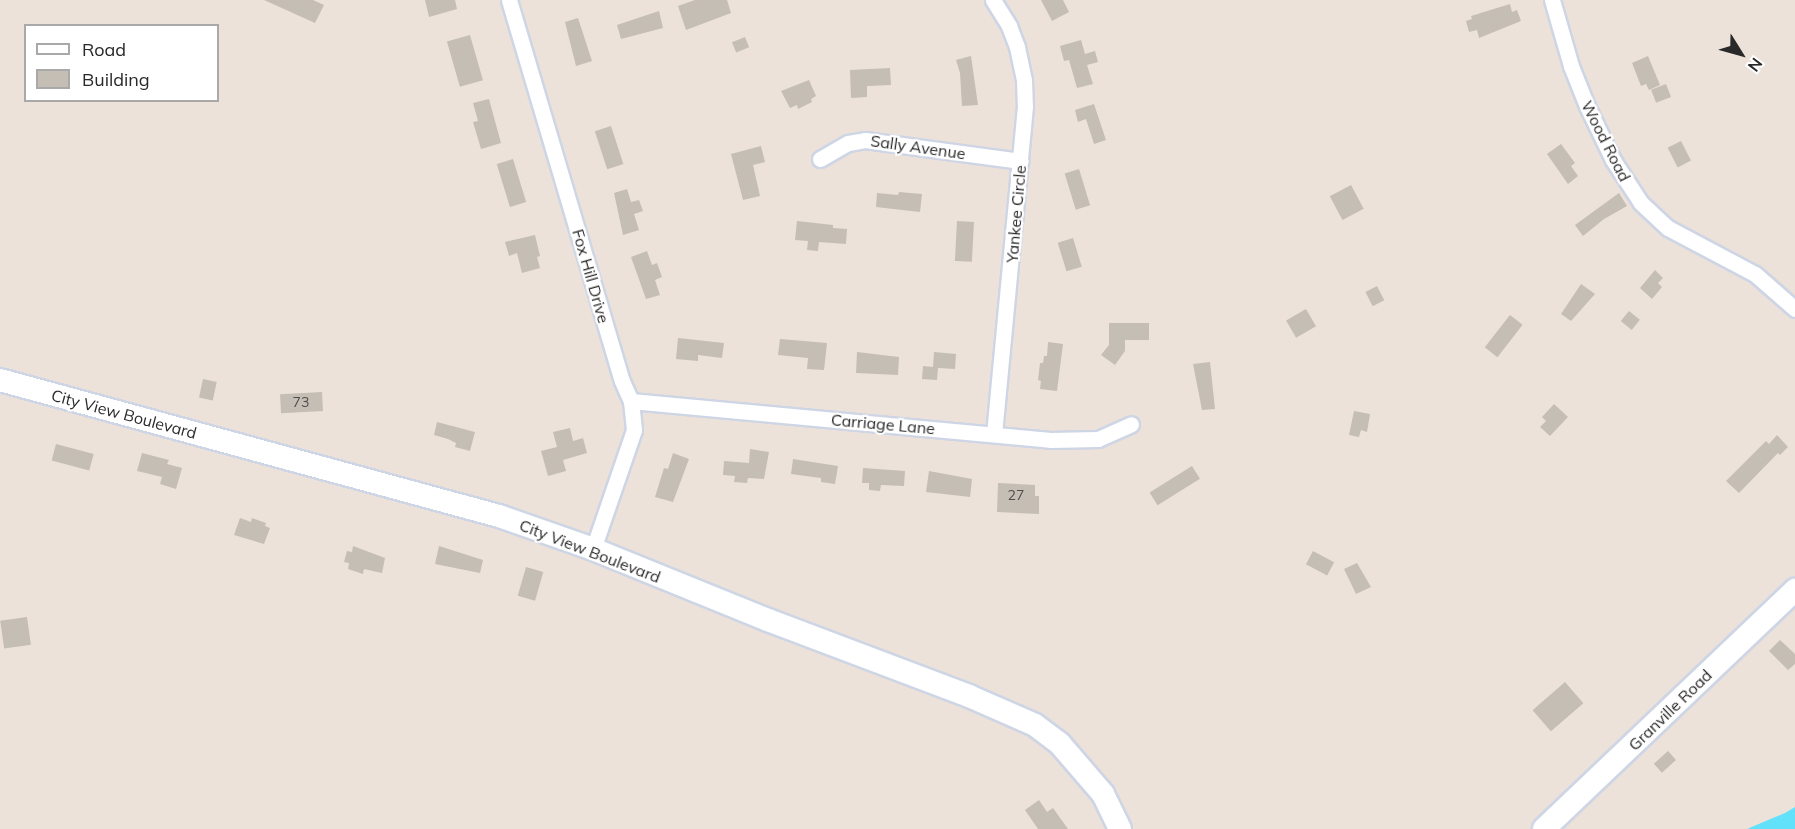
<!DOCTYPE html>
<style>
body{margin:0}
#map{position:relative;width:1795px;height:829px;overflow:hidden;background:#ede2d9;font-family:Mulish,sans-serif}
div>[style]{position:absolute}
.water>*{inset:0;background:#61e1fa}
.building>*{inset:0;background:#c4beb5;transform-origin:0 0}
.roads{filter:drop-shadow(2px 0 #ced5e4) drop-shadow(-2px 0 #ced5e4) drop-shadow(0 2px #ced5e4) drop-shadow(0 -2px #ced5e4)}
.street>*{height:15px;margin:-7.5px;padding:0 7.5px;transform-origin:7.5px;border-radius:7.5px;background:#fff}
.secondary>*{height:22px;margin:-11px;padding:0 11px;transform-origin:11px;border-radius:11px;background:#fff}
span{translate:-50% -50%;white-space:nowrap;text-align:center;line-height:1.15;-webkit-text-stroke:4.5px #fff;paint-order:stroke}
.number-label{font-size:14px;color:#504e4c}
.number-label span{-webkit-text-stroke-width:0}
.street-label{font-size:16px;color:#292929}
.legend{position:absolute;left:24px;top:24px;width:195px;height:78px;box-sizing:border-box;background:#fff;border:2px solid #a9a9a9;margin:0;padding:8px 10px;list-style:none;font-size:18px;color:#292929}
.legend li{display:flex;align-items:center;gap:12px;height:30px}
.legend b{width:30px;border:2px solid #a9a9a9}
.north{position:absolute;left:1711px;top:24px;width:60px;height:60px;-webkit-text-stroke:4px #fff;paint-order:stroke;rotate:127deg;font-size:16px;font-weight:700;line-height:24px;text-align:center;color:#292929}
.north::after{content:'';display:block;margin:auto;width:21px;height:27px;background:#292929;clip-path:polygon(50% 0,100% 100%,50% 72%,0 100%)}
</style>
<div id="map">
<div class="water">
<div style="clip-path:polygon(1795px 807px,1795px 829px,1747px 829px,1785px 813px)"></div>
</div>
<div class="building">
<div style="clip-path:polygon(264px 0,313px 0,324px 5px,315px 23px)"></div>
<div style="clip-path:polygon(425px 0,455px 0,457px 9px,429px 17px)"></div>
<div style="clip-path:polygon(695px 0,727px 0,731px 13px,686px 30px,678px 6px)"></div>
<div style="clip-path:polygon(1041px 0,1063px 0,1069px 12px,1052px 21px)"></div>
<div style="clip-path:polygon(1510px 4px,1512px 12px,1517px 10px,1521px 21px,1479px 38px,1477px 30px,1469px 32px,1466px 21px,1472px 19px,1471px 16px)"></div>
<div style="clip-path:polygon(659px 11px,663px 28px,621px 39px,617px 25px)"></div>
<div style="clip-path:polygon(578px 18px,592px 61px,576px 66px,565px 22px)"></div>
<div style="left:470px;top:35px;width:47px;height:24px;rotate:74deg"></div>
<div style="left:745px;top:37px;width:11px;height:14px;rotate:68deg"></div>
<div style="clip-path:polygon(1081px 40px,1085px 54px,1095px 51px,1098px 62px,1087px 65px,1093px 84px,1077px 88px,1069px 60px,1064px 61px,1060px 46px)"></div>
<div style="clip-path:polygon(971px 56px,978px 105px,962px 106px,960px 73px,956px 60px)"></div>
<div style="clip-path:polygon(1648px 56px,1660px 85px,1649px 90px,1646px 84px,1641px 86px,1632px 63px)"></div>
<div style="clip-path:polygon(890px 68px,891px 85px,867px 86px,867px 97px,851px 98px,850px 70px)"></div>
<div style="clip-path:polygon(809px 80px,816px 96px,811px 99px,812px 102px,798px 109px,797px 105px,790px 108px,781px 91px)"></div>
<div style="left:1666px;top:84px;width:14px;height:16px;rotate:69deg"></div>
<div style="clip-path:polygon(489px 99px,501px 143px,481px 149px,473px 122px,478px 121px,473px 103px)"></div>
<div style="clip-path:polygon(1094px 104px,1106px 140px,1094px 144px,1086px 119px,1078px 122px,1075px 110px)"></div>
<div style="left:611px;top:126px;width:40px;height:17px;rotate:72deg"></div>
<div style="left:1681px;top:141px;width:22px;height:15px;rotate:63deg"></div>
<div style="clip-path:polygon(1561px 144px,1575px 163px,1571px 166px,1578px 176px,1568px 184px,1547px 154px)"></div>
<div style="clip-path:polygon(761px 146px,765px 162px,753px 165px,760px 196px,743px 200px,731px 154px)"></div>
<div style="left:513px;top:159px;width:45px;height:17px;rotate:73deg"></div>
<div style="left:1079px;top:169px;width:38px;height:15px;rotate:73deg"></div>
<div style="left:1351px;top:185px;width:27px;height:24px;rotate:62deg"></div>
<div style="clip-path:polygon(627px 189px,631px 202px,639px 200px,643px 211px,634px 214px,639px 230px,623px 235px,614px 193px)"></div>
<div style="clip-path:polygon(899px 192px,922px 194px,920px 212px,876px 207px,877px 193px,898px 195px)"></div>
<div style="clip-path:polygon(1619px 193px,1627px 206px,1604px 219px,1583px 236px,1575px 225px)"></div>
<div style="clip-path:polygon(797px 221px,833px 225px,833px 228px,847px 229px,846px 244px,819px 242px,818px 251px,807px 250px,808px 241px,795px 240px)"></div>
<div style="left:957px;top:221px;width:17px;height:40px;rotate:3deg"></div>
<div style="clip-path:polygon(535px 235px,540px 256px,537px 257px,540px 268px,522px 273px,517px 253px,509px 256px,505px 242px)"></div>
<div style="left:1073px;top:238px;width:30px;height:16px;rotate:73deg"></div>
<div style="clip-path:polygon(647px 251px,652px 265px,657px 263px,662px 277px,655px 280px,660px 295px,646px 299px,631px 257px)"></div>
<div style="clip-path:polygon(1655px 270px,1663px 278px,1658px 283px,1662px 287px,1652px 299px,1640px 288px)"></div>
<div style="clip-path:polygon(1581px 284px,1595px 294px,1571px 321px,1561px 314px)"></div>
<div style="left:1377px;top:286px;width:16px;height:13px;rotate:63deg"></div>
<div style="left:1306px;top:309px;width:20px;height:23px;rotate:60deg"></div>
<div style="left:1629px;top:311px;width:14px;height:13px;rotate:39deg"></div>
<div style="left:1510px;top:315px;width:16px;height:41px;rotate:38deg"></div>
<div style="clip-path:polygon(1109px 323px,1149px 323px,1149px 340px,1125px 340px,1125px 351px,1115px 365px,1101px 355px,1109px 345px)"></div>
<div style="clip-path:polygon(678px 338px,724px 343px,722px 358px,698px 355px,698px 361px,676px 359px)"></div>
<div style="clip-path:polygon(780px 339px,827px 343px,824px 370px,807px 369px,808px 358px,778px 355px)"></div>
<div style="clip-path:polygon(1048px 342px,1063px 344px,1057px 391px,1040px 389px,1041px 381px,1038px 380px,1040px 363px,1043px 363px,1044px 356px,1047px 356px)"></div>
<div style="clip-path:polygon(857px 352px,899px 357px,898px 375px,856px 373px)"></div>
<div style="clip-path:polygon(934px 352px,956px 354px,955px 369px,938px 368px,937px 380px,922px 379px,923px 366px,933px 367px)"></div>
<div style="clip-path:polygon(1210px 362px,1215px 409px,1202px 410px,1193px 364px)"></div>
<div style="left:203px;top:379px;width:14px;height:19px;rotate:12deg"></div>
<div style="left:322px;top:392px;width:19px;height:42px;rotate:87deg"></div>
<div style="clip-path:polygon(1554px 404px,1568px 417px,1550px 436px,1540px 427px,1546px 421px,1542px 417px)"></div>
<div style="clip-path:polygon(1354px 411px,1370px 414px,1367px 432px,1361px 430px,1359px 437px,1349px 435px)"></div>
<div style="clip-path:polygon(437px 422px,475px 432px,470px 451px,455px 447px,456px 443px,448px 439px,434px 435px)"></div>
<div style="clip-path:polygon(570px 428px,573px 441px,583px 438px,587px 453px,563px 460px,566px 471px,548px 476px,541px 451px,557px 447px,553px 432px)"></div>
<div style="clip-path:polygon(1777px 435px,1788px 447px,1780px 455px,1778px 453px,1739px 493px,1726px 481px,1766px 441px,1769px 444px)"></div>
<div style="left:56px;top:444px;width:39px;height:17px;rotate:15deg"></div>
<div style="clip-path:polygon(750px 449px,769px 452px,764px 479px,748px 478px,747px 483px,734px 482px,735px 476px,723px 475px,724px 461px,749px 463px)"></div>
<div style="clip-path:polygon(142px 453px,169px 460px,167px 464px,182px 468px,176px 489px,160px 484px,162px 477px,137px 471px)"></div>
<div style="clip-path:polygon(673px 453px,689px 459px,673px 502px,655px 497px,664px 468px,668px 469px)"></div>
<div style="clip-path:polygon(793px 459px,838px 466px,835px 484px,821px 482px,821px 478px,791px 474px)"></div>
<div style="left:1192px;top:466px;width:15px;height:50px;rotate:58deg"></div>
<div style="clip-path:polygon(863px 468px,905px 471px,904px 486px,881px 485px,880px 491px,869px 490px,869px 483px,862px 483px)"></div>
<div style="clip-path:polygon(929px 471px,972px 479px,970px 497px,926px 492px)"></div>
<div style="clip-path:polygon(998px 483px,1035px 485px,1035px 496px,1039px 496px,1039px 514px,997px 512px)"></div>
<div style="clip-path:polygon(240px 518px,251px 522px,252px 518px,266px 523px,265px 526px,270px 528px,264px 544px,234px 535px)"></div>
<div style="clip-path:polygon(353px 546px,385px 558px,382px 573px,364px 569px,363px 574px,348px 569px,349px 563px,344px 562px,347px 551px,352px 552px)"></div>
<div style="clip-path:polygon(439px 546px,483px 560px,480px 573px,435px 564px)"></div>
<div style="left:1313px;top:551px;width:24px;height:15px;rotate:28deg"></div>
<div style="clip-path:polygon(1357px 563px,1371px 587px,1356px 594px,1344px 569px)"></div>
<div style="left:526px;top:567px;width:18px;height:30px;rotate:16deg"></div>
<div style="left:27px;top:617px;width:28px;height:27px;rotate:82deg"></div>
<div style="clip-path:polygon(1780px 640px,1795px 654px,1795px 664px,1788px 670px,1769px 651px)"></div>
<div style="left:1565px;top:682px;width:28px;height:43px;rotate:49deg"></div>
<div style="left:1668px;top:751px;width:12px;height:19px;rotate:48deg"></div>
<div style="clip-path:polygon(1039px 800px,1047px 812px,1053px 808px,1068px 829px,1038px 829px,1025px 810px)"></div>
</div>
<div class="roads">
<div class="street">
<div style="left:509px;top:0;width:397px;rotate:73.5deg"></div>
<div style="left:622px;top:381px;width:22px;rotate:66deg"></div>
<div style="left:631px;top:401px;width:29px;rotate:84deg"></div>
<div style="left:634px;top:430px;width:126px;rotate:109deg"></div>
<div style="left:993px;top:0;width:31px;rotate:58deg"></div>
<div style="left:1009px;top:26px;width:22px;rotate:69deg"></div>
<div style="left:1017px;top:47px;width:34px;rotate:78deg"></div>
<div style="left:1024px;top:80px;width:26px;rotate:88deg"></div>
<div style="left:1025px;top:106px;width:329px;rotate:95.4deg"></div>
<div style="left:1552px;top:0;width:69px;rotate:73.9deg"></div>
<div style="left:1571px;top:66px;width:43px;rotate:68.2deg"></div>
<div style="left:1587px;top:106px;width:60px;rotate:64.3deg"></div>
<div style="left:1613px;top:160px;width:51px;rotate:56.9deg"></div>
<div style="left:1641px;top:203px;width:37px;rotate:43deg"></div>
<div style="left:1668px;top:228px;width:98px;rotate:27.9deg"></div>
<div style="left:1755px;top:274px;width:53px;rotate:41.2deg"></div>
<div style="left:820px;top:159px;width:32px;rotate:-30deg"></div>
<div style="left:848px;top:143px;width:17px;rotate:-10deg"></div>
<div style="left:865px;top:140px;width:157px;rotate:7.7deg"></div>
<div style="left:631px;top:401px;width:421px;rotate:5.3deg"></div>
<div style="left:1050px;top:440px;width:48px;rotate:-1.2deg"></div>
<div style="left:1098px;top:439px;width:36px;rotate:-24deg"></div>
</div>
<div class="secondary">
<div style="left:0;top:380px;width:517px;rotate:15.25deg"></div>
<div style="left:499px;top:516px;width:100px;rotate:19.3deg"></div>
<div style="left:593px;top:549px;width:189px;rotate:22.1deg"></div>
<div style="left:768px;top:620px;width:215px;rotate:20.7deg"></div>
<div style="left:969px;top:696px;width:72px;rotate:23.7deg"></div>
<div style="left:1035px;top:725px;width:31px;rotate:37deg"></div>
<div style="left:1060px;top:744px;width:66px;rotate:49.3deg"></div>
<div style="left:1103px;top:794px;width:39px;rotate:64deg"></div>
<div style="left:1544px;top:829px;width:347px;rotate:-43.6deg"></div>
</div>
</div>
<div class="number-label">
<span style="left:301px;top:402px">73</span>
<span style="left:1016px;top:495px">27</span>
</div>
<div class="street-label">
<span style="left:1606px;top:141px;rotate:63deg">Wood Road</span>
<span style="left:918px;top:147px;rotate:8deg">Sally Avenue</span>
<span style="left:1016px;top:214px;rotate:-85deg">Yankee Circle</span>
<span style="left:591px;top:276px;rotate:74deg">Fox Hill Drive</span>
<span style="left:124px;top:414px;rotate:15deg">City View Boulevard</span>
<span style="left:883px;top:424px;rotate:5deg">Carriage Lane</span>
<span style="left:590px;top:551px;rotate:21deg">City View Boulevard</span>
<span style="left:1670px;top:710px;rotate:-44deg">Granville Road</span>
</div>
<ul class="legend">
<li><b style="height:8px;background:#fff"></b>Road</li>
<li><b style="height:16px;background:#c4beb5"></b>Building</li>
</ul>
<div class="north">N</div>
</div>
